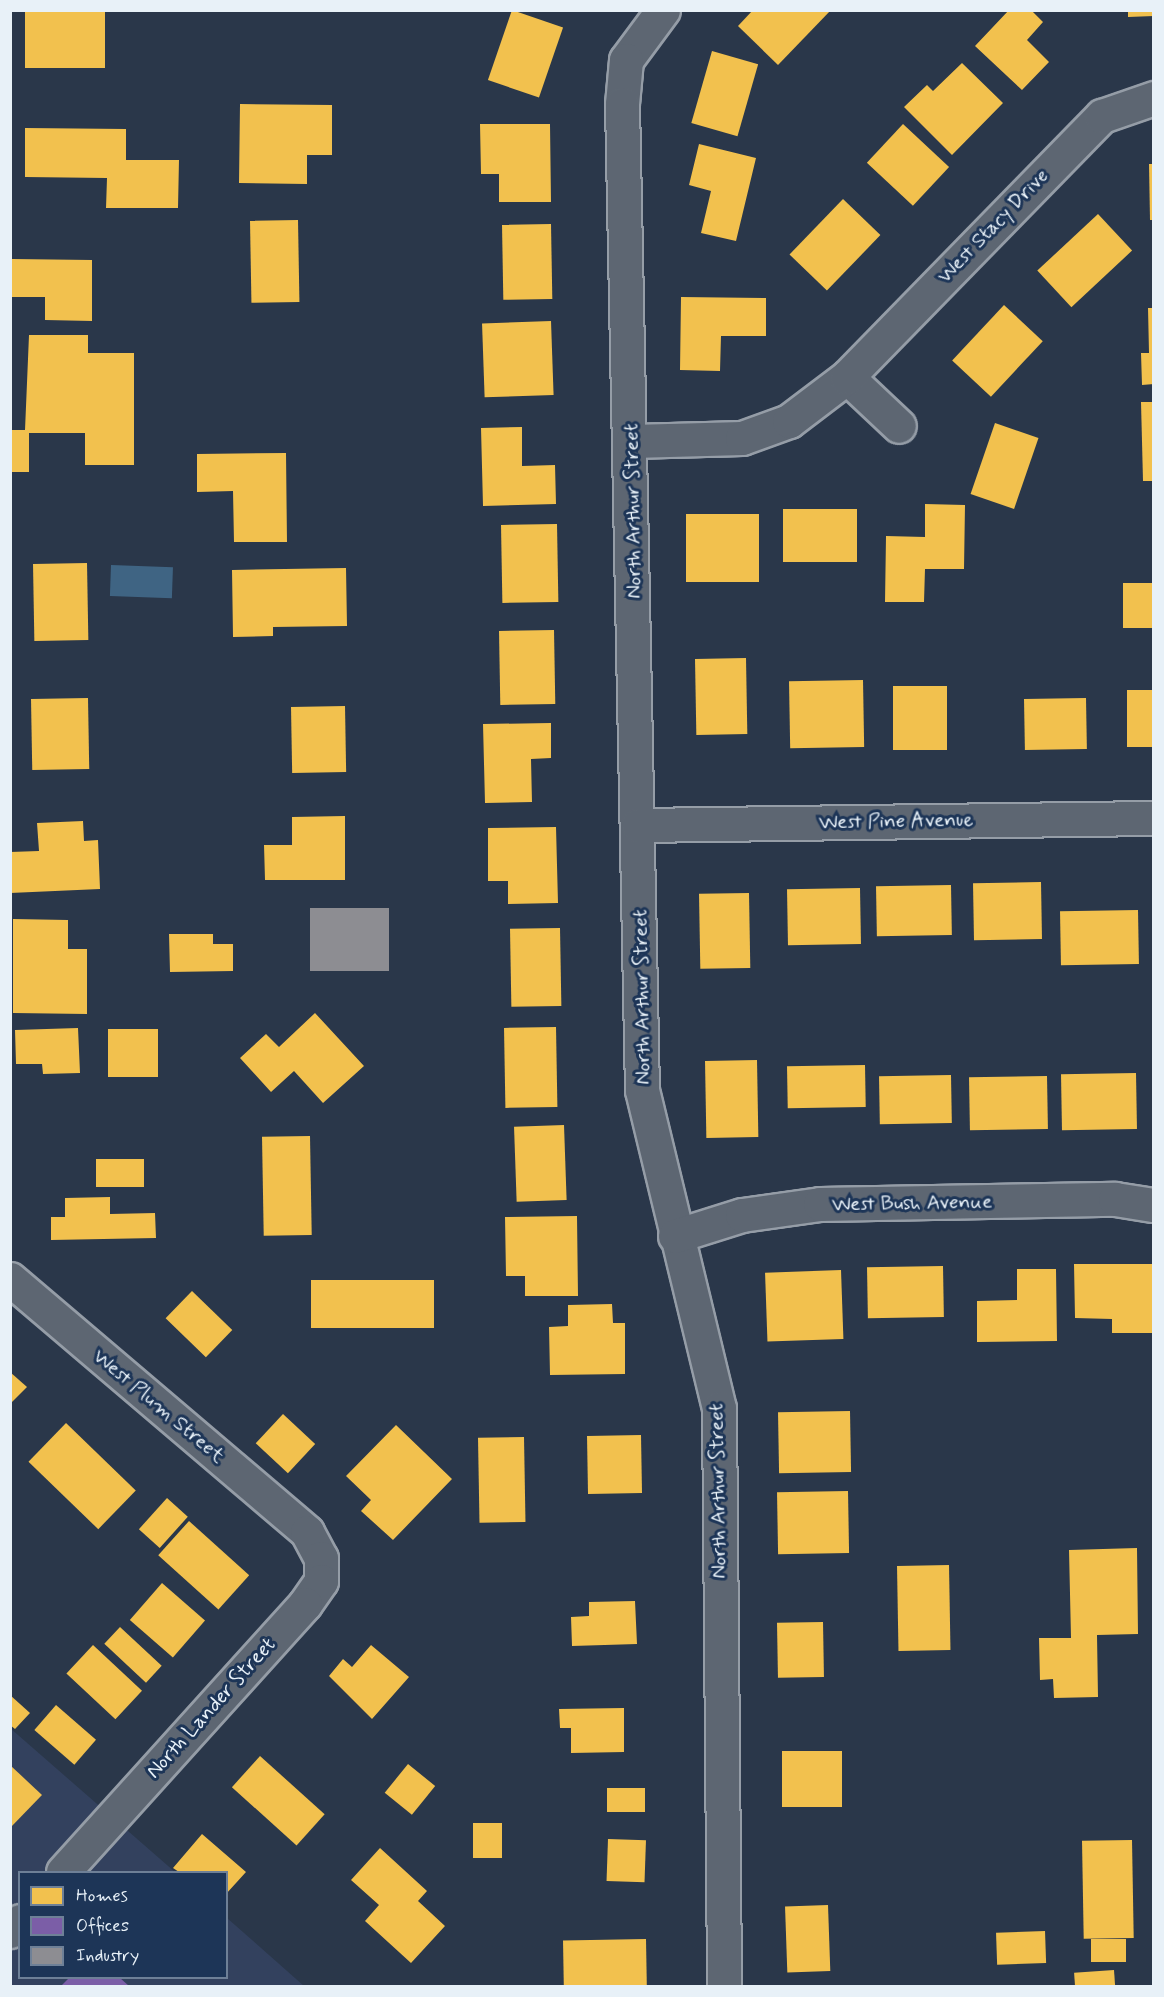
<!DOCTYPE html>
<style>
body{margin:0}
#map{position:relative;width:1164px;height:1997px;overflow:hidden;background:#2a374a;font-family:Mynerve,sans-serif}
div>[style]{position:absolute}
.built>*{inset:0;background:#33415e}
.water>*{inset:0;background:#3f6483;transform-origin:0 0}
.homes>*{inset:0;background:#f2c14e;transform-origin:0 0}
.offices>*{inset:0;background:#7b5ea7}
.industry>*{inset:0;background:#8d8d92;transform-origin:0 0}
.roads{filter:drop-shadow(2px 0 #959da7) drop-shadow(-2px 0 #959da7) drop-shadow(0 2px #959da7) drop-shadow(0 -2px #959da7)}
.minor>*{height:33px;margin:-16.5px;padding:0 16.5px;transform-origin:16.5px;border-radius:16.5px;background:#5d6672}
span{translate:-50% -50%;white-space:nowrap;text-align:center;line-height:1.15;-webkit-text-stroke:6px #1d3557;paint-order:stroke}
.street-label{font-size:21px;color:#e8f1f8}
.frame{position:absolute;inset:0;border:12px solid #e8f1f8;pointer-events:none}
.legend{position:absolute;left:18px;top:1871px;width:210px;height:108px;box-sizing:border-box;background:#1d3557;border:2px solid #6e8097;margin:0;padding:8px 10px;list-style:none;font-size:18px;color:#e8f1f8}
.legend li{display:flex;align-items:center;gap:12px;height:30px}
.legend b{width:30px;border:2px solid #6e8097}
</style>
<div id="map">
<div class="built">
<div style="clip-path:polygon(10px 1728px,175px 1872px,20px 1872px,20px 1978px,226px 1978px,227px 1918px,304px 1986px,11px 1986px)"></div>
</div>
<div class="water">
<div style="left:111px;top:565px;width:62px;height:31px;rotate:2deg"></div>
</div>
<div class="homes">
<div style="left:25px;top:10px;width:80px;height:58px"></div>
<div style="left:512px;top:10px;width:54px;height:74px;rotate:19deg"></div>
<div style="clip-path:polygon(753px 10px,831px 10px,778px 65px,738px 26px)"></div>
<div style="clip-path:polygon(1009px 10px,1031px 10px,1043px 22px,1027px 40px,1049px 62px,1022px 90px,975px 46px)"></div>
<div style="clip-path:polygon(1128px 10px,1154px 10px,1154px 16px,1128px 17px)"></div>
<div style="left:712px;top:51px;width:48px;height:75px;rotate:16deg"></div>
<div style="clip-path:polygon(962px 63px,1003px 103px,952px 155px,904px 107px,927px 85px,933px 91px)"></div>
<div style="clip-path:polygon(240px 104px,332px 105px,332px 155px,307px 155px,307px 184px,239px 183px)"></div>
<div style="clip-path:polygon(480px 124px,550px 124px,551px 202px,499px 202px,499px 174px,481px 174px)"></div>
<div style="left:903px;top:124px;width:63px;height:53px;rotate:43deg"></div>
<div style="clip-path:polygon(25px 128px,126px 129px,126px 160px,179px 160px,178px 208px,106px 208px,107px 178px,25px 177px)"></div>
<div style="clip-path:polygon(699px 144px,756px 158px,736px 241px,701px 233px,711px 191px,689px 185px)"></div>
<div style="clip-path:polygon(1149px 164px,1154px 164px,1154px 220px,1150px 220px)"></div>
<div style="left:843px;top:199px;width:52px;height:77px;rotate:44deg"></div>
<div style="left:1098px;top:214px;width:50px;height:83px;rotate:47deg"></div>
<div style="left:298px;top:220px;width:82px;height:48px;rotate:89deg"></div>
<div style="left:551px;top:224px;width:75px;height:49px;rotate:89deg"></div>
<div style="clip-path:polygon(12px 259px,92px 260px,92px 321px,45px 320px,45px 297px,11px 297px)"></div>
<div style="clip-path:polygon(681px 297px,766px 298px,766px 336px,721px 336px,720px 371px,680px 370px)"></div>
<div style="left:1004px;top:305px;width:53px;height:76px;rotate:43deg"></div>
<div style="clip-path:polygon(1148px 308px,1154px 308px,1154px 384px,1142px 385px,1141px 353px,1149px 353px)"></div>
<div style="left:551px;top:321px;width:74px;height:69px;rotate:88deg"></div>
<div style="clip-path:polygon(29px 335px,88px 335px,88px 353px,134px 353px,134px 465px,85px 465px,85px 433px,29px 433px,29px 472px,10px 472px,10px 430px,25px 430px)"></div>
<div style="clip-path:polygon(1141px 402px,1154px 402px,1154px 481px,1143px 481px)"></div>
<div style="left:995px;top:423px;width:46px;height:75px;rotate:19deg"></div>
<div style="clip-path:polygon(522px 427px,522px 466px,555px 465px,556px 504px,483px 506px,481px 428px)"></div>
<div style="clip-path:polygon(286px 453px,287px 542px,234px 542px,233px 491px,197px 492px,197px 454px)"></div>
<div style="clip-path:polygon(925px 504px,965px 505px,964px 569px,925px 569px,924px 602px,885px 602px,886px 536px,925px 537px)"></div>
<div style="left:857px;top:509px;width:53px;height:74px;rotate:90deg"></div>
<div style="left:686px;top:514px;width:73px;height:68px"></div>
<div style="left:557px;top:524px;width:78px;height:56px;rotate:89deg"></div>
<div style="left:87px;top:563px;width:77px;height:54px;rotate:89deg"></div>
<div style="clip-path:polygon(346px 568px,347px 626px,273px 627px,273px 636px,233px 637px,232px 570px)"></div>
<div style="left:1123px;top:583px;width:31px;height:45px"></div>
<div style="left:554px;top:630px;width:74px;height:55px;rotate:89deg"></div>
<div style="left:746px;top:658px;width:76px;height:51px;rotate:89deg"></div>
<div style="left:863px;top:680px;width:67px;height:74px;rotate:89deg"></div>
<div style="left:893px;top:686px;width:54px;height:64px"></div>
<div style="left:1127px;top:690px;width:27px;height:57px"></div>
<div style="left:88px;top:698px;width:71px;height:57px;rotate:89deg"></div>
<div style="left:1086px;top:698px;width:51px;height:62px;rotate:89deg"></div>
<div style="left:345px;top:706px;width:66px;height:54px;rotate:89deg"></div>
<div style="clip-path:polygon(551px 723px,551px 758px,531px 759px,532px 802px,485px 803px,483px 724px)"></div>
<div style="clip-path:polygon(345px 816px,345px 880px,265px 880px,264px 845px,292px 845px,292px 817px)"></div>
<div style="clip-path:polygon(83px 821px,84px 841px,98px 840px,100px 889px,10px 893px,10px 852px,39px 851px,37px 823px)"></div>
<div style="clip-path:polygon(556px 827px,558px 903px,508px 904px,508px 881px,488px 881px,488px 828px)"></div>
<div style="left:1041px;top:882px;width:57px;height:68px;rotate:89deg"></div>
<div style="left:951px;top:885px;width:50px;height:75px;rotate:89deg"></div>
<div style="left:860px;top:888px;width:56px;height:73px;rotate:89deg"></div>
<div style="left:749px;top:893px;width:75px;height:50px;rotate:89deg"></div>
<div style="left:1138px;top:910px;width:54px;height:78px;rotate:89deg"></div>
<div style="clip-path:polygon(13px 919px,68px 920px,68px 949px,87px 949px,87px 1014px,13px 1013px)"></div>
<div style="left:560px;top:928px;width:78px;height:50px;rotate:89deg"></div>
<div style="clip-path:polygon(169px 934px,213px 934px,213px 944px,233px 944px,233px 971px,170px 972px)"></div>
<div style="clip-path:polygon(315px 1013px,364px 1066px,323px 1103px,294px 1071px,271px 1092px,240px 1058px,266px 1034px,279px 1047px)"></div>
<div style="left:556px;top:1027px;width:80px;height:52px;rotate:89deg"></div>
<div style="clip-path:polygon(78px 1028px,80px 1073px,43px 1074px,42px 1064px,16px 1064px,15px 1030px)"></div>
<div style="left:158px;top:1029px;width:48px;height:50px;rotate:90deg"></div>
<div style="left:757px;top:1060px;width:77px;height:52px;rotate:89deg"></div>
<div style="left:865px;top:1065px;width:42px;height:78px;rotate:89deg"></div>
<div style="left:1136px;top:1073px;width:56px;height:75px;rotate:89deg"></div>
<div style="left:951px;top:1075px;width:48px;height:72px;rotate:89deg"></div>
<div style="left:1047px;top:1076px;width:53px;height:78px;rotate:89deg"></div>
<div style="left:564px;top:1125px;width:75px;height:50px;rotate:88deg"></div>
<div style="left:310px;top:1136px;width:99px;height:48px;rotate:89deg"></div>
<div style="left:144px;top:1159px;width:28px;height:48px;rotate:90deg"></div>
<div style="clip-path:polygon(110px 1197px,110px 1214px,155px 1213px,156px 1238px,51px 1240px,51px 1217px,65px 1217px,65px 1198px)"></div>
<div style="clip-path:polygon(577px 1216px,578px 1296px,525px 1296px,525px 1276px,506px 1276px,505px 1217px)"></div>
<div style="clip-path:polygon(1074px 1264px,1154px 1264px,1154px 1333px,1112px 1333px,1112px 1319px,1075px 1318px)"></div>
<div style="left:943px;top:1266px;width:51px;height:76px;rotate:89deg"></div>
<div style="clip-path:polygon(1017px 1269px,1056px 1269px,1057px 1341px,977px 1342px,977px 1301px,1017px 1300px)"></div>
<div style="left:841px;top:1270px;width:69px;height:76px;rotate:88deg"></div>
<div style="left:434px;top:1280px;width:48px;height:123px;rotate:90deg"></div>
<div style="left:192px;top:1291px;width:56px;height:38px;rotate:44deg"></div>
<div style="clip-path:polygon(612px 1304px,613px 1323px,625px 1323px,625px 1374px,550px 1375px,549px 1327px,568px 1326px,568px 1305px)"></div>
<div style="clip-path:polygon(10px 1372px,27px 1387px,10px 1404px)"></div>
<div style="left:850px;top:1411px;width:61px;height:72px;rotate:89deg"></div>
<div style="left:283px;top:1414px;width:44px;height:40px;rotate:43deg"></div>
<div style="left:66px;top:1423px;width:97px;height:54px;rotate:44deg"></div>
<div style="clip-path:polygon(396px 1425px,452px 1479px,393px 1540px,361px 1511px,371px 1500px,346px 1476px)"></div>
<div style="left:641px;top:1435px;width:58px;height:54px;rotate:89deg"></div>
<div style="left:524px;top:1437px;width:85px;height:46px;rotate:89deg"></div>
<div style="left:848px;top:1491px;width:62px;height:71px;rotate:89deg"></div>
<div style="left:167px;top:1498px;width:28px;height:42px;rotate:42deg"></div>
<div style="left:189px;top:1521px;width:81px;height:46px;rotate:42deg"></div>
<div style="clip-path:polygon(1137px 1548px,1138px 1634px,1097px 1635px,1098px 1697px,1054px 1698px,1053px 1679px,1040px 1680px,1039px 1638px,1071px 1638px,1069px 1550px)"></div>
<div style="left:949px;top:1565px;width:85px;height:52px;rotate:89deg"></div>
<div style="left:162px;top:1583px;width:57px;height:49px;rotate:41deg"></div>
<div style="clip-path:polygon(635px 1601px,637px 1644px,572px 1646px,571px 1617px,589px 1616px,589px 1602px)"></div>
<div style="left:823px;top:1622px;width:55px;height:46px;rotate:89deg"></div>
<div style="left:120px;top:1627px;width:57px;height:23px;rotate:43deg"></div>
<div style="left:93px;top:1645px;width:67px;height:39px;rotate:43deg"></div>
<div style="clip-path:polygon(371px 1645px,409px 1677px,372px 1719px,329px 1676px,343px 1659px,352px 1667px)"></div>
<div style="clip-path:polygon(10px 1695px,30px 1713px,15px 1729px,10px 1725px)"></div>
<div style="left:56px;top:1705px;width:53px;height:33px;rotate:41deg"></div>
<div style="clip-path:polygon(624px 1708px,624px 1752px,571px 1753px,571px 1728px,560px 1728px,559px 1709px)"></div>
<div style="left:782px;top:1751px;width:60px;height:56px"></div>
<div style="left:260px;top:1756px;width:87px;height:42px;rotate:42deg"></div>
<div style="left:408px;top:1764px;width:35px;height:37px;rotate:39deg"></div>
<div style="clip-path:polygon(10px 1765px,42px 1795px,10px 1828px)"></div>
<div style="left:645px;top:1788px;width:24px;height:38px;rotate:90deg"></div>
<div style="left:473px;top:1823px;width:29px;height:35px"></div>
<div style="clip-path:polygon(202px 1834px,246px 1872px,226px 1894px,226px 1872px,179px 1872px,173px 1868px)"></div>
<div style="left:608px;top:1839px;width:38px;height:42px;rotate:2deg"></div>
<div style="left:1132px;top:1840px;width:98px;height:50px;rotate:89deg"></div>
<div style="clip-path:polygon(380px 1848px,427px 1891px,418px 1901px,445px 1926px,411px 1963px,365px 1921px,379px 1905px,351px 1880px)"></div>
<div style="left:828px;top:1905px;width:66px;height:43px;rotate:88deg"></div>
<div style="left:1045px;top:1931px;width:32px;height:49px;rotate:88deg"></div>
<div style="left:646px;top:1939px;width:46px;height:83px;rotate:89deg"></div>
<div style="left:1126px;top:1939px;width:23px;height:35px;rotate:90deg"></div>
<div style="left:1114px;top:1970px;width:16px;height:40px;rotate:86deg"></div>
</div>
<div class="offices">
<div style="clip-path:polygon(69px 1978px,120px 1978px,129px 1986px,61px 1986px)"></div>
</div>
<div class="industry">
<div style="left:310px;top:908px;width:79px;height:63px"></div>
</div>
<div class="roads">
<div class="minor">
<div style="left:663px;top:10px;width:62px;rotate:126.5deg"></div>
<div style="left:626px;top:60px;width:44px;rotate:95.2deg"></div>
<div style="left:622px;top:104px;width:986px;rotate:88.84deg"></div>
<div style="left:642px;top:1090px;width:327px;rotate:76.4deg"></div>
<div style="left:719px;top:1408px;width:578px;rotate:89.5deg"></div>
<div style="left:847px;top:377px;width:71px;rotate:43.3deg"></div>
<div style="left:632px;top:441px;width:110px;rotate:-1.6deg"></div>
<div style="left:742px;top:438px;width:50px;rotate:-19.9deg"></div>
<div style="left:789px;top:421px;width:73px;rotate:-37.2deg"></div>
<div style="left:847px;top:377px;width:365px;rotate:-45.7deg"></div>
<div style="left:1102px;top:116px;width:55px;rotate:-19.1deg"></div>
<div style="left:638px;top:825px;width:516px;rotate:-0.78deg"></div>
<div style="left:675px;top:1236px;width:70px;rotate:-17.4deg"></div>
<div style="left:742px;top:1215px;width:79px;rotate:-8deg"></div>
<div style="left:820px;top:1204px;width:295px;rotate:-1deg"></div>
<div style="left:1115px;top:1199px;width:39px;rotate:9deg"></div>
<div style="left:10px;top:1279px;width:390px;rotate:40.4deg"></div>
<div style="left:307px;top:1532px;width:30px;rotate:62deg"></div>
<div style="left:321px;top:1558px;width:23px;rotate:90deg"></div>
<div style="left:321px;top:1581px;width:28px;rotate:125deg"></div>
<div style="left:305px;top:1604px;width:361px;rotate:132.1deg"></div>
<div style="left:10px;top:1931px;width:14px;rotate:-45deg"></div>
</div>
</div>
<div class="street-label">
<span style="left:993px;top:226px;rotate:-46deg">West Stacy Drive</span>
<span style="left:633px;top:511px;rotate:-91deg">North Arthur Street</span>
<span style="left:896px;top:821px;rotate:-1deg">West Pine Avenue</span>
<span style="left:642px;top:997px;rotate:-91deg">North Arthur Street</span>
<span style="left:912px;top:1203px;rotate:-1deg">West Bush Avenue</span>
<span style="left:159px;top:1406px;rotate:40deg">West Plum Street</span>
<span style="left:718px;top:1491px;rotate:-91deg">North Arthur Street</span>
<span style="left:211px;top:1708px;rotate:-48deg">North Lander Street</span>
</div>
<div class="frame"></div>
<ul class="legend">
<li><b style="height:16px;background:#f2c14e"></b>Homes</li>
<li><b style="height:16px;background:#7b5ea7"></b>Offices</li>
<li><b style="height:16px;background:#8d8d92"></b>Industry</li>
</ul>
</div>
